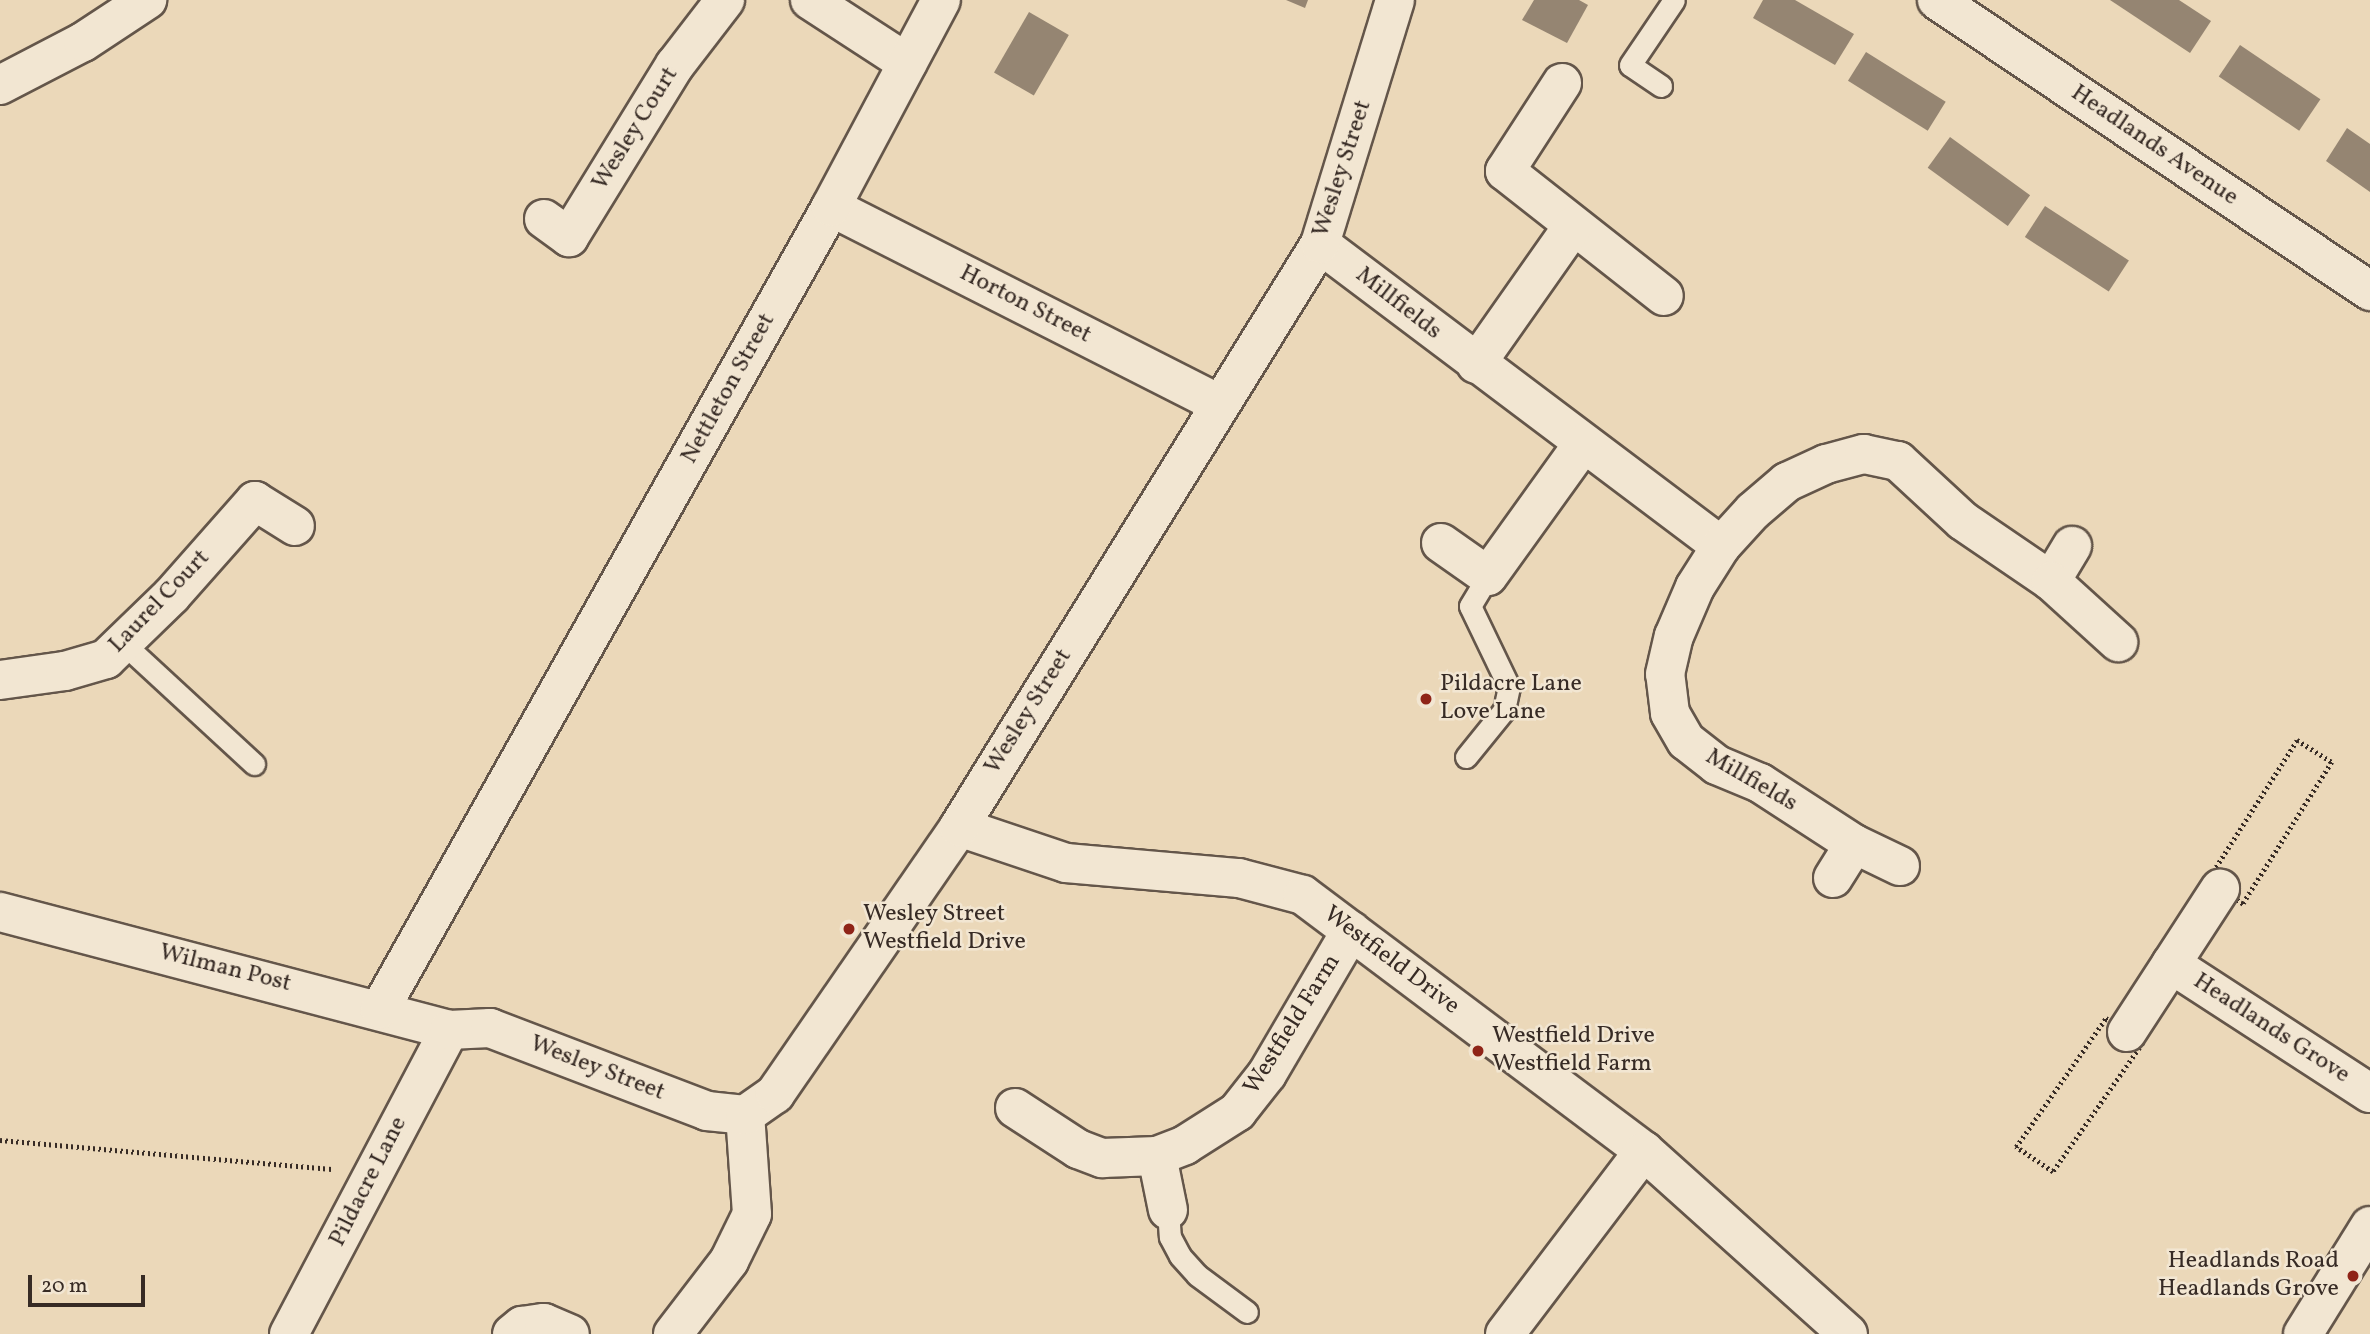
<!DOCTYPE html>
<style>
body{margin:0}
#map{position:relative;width:2370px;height:1334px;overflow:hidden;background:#ebd8b9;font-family:Vollkorn,serif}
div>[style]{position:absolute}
.building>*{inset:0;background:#958572;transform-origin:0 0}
.path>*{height:4.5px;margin-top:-2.25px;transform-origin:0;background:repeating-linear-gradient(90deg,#372b25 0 2px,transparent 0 5.5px)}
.roads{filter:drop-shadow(2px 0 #64564a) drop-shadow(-2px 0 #64564a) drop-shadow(0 2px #64564a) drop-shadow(0 -2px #64564a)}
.lane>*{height:21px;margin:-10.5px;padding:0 10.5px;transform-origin:10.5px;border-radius:10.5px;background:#f2e6d2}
.street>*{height:38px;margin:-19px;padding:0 19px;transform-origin:19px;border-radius:19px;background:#f2e6d2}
.secondary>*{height:38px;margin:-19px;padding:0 19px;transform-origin:19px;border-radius:19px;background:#f2e6d2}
.dots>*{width:19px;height:19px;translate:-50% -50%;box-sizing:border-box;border:4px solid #f2e6d2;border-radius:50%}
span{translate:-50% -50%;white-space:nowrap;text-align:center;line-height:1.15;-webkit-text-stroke:5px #f2e6d2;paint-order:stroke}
.street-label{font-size:24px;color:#372b25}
.poi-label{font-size:24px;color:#372b25}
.left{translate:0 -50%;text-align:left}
.right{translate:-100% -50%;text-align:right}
.scale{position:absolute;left:28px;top:1275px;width:117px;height:32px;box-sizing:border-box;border:4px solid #372b25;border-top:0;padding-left:9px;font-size:21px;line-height:24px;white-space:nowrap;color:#372b25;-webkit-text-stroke:5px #f2e6d2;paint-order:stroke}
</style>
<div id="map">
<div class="building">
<div style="clip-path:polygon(1286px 0,1308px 0,1305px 8px)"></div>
<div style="clip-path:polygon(1534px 0,1579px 0,1588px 5px,1567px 43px,1522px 20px)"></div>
<div style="clip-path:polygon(1763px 0,1795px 0,1854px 34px,1835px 65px,1753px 18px)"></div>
<div style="clip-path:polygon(2110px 0,2179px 0,2211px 21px,2190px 53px)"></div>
<div style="left:1029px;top:12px;width:46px;height:70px;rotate:30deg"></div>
<div style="left:2240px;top:45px;width:97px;height:38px;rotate:34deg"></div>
<div style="left:1866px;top:52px;width:94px;height:34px;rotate:32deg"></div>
<div style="clip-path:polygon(2347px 128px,2370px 144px,2370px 192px,2326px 161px)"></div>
<div style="left:1950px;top:137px;width:99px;height:38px;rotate:36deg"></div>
<div style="left:2045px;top:206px;width:100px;height:37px;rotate:33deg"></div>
</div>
<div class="path">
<div style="left:2297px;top:740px;width:41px;rotate:32.2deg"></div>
<div style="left:2332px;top:762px;width:168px;rotate:122.1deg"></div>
<div style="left:2243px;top:904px;width:43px;rotate:-147.4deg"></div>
<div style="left:2207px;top:881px;width:167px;rotate:-57.4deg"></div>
<div style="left:2106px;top:1018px;width:45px;rotate:34deg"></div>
<div style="left:2143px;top:1043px;width:157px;rotate:124.9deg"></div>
<div style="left:2053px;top:1172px;width:45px;rotate:-146deg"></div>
<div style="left:2016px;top:1147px;width:157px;rotate:-55.1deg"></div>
<div style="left:0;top:1140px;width:333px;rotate:5deg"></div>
</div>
<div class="roads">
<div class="lane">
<div style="left:1661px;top:86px;width:37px;rotate:-146deg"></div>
<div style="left:1630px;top:65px;width:78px;rotate:-55.9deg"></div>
<div style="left:124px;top:644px;width:177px;rotate:42.7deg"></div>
<div style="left:1466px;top:757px;width:60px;rotate:-51deg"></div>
<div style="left:1504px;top:710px;width:24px;rotate:-78deg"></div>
<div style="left:1509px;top:687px;width:90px;rotate:-115.7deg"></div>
<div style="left:1470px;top:606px;width:35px;rotate:-59deg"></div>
<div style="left:1168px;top:1210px;width:27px;rotate:86deg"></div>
<div style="left:1170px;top:1237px;width:21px;rotate:62deg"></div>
<div style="left:1180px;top:1256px;width:25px;rotate:48deg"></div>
<div style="left:1197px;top:1275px;width:62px;rotate:36.5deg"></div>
</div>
<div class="street">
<div style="left:810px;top:0;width:116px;rotate:33deg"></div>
<div style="left:1937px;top:0;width:522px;rotate:33.9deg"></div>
<div style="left:1562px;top:83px;width:105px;rotate:122.9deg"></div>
<div style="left:1505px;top:171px;width:202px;rotate:38.2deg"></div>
<div style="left:831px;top:207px;width:435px;rotate:26.9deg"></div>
<div style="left:544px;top:219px;width:31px;rotate:36deg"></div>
<div style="left:569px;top:237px;width:202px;rotate:-58.4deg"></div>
<div style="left:675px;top:65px;width:82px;rotate:-52.4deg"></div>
<div style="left:1320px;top:244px;width:502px;rotate:36.98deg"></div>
<div style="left:1476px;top:364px;width:169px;rotate:-54.9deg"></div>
<div style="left:1441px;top:543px;width:57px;rotate:35.1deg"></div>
<div style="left:1488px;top:576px;width:163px;rotate:-54.3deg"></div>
<div style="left:2051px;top:581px;width:41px;rotate:-59deg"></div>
<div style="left:0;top:680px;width:66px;rotate:-7.9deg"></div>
<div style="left:65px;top:671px;width:43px;rotate:-16.3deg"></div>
<div style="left:106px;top:659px;width:91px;rotate:-44.1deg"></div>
<div style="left:171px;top:596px;width:127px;rotate:-48.5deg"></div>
<div style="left:255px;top:501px;width:47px;rotate:32deg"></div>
<div style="left:959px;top:827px;width:113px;rotate:18.6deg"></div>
<div style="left:1066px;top:863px;width:174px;rotate:5deg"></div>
<div style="left:1239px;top:878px;width:66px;rotate:14.9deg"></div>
<div style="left:1303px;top:895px;width:426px;rotate:36.9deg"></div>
<div style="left:1644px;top:1151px;width:274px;rotate:41.9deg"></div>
<div style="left:1900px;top:866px;width:51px;rotate:-154.4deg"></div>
<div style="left:1854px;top:844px;width:112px;rotate:-147deg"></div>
<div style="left:1760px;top:783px;width:47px;rotate:-157.3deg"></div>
<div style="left:1717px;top:765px;width:39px;rotate:-142deg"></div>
<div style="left:1686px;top:741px;width:32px;rotate:-120deg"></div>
<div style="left:1670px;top:713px;width:39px;rotate:-97deg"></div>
<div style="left:1665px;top:674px;width:39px;rotate:-77deg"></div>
<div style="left:1674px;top:636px;width:53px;rotate:-66.8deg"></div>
<div style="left:1695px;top:587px;width:49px;rotate:-57.6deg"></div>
<div style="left:1721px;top:546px;width:47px;rotate:-47.6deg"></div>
<div style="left:1753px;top:511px;width:45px;rotate:-40.5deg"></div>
<div style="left:1787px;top:482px;width:43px;rotate:-24.8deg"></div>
<div style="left:1826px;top:464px;width:39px;rotate:-15deg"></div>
<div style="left:1864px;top:454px;width:35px;rotate:12deg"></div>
<div style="left:1898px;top:461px;width:88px;rotate:42.7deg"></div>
<div style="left:1963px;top:521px;width:107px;rotate:34.3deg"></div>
<div style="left:2051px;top:581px;width:91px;rotate:42.3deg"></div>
<div style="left:1833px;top:878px;width:40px;rotate:-58deg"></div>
<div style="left:0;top:912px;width:464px;rotate:14.7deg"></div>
<div style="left:2171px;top:964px;width:237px;rotate:33deg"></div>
<div style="left:380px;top:1009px;width:920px;rotate:-60.65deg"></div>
<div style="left:831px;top:207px;width:234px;rotate:-62deg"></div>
<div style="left:2127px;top:1032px;width:171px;rotate:-57deg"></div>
<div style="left:1015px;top:1108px;width:75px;rotate:33.1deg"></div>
<div style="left:1078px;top:1149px;width:26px;rotate:21deg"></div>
<div style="left:1102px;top:1158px;width:55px;rotate:-2.1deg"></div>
<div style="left:1157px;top:1156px;width:30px;rotate:-21deg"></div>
<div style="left:1185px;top:1145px;width:62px;rotate:-32.4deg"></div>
<div style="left:1237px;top:1112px;width:48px;rotate:-51.7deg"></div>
<div style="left:1267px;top:1074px;width:166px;rotate:-59.6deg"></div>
<div style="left:1157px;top:1156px;width:55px;rotate:78.5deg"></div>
<div style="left:512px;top:1334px;width:13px;rotate:-39deg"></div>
<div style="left:522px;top:1326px;width:22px;rotate:-8deg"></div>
<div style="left:544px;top:1323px;width:28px;rotate:23deg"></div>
<div style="left:673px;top:1334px;width:92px;rotate:-52.5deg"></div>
<div style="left:729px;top:1261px;width:52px;rotate:-63.9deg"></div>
<div style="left:752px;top:1214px;width:99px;rotate:-94deg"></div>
<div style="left:1505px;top:1334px;width:230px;rotate:-52.8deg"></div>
<div style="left:2303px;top:1334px;width:127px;rotate:-58.2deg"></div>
</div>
<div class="secondary">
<div style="left:0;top:85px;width:93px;rotate:-27.4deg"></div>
<div style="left:83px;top:42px;width:77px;rotate:-33.3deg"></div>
<div style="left:289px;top:1334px;width:344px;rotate:-62.2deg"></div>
<div style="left:449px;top:1030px;width:41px;rotate:-2.8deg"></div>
<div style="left:490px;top:1028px;width:232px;rotate:20.9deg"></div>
<div style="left:707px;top:1111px;width:38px;rotate:6deg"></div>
<div style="left:745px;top:1115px;width:37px;rotate:-35deg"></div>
<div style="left:775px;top:1094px;width:324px;rotate:-55.4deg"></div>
<div style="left:959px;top:827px;width:686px;rotate:-58.23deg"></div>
<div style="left:1320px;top:244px;width:255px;rotate:-72.9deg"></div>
</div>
</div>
<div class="dots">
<div style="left:1426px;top:699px;background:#8f2418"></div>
<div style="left:849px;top:929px;background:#8f2418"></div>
<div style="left:1478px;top:1051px;background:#8f2418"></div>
<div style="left:2353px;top:1276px;background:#8f2418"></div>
</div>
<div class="street-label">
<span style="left:636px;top:129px;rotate:-58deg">Wesley Court</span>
<span style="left:2154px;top:146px;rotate:34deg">Headlands Avenue</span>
<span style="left:1343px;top:169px;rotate:-72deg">Wesley Street</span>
<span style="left:1398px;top:304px;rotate:38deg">Millfields</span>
<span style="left:1025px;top:305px;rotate:27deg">Horton Street</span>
<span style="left:729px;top:389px;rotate:-61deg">Nettleton Street</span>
<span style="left:160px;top:602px;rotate:-46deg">Laurel Court</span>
<span style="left:1029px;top:712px;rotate:-58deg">Wesley Street</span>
<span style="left:1751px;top:781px;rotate:30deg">Millfields</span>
<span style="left:1391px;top:961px;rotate:37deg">Westfield Drive</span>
<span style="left:225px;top:969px;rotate:14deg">Wilman Post</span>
<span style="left:1293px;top:1025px;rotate:-58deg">Westfield Farm</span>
<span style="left:2271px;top:1029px;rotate:33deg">Headlands Grove</span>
<span style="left:597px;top:1069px;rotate:21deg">Wesley Street</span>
<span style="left:369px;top:1182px;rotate:-63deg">Pildacre Lane</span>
</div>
<div class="poi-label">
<span class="left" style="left:1440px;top:699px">Pildacre Lane<br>Love Lane</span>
<span class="left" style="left:863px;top:929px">Wesley Street<br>Westfield Drive</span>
<span class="left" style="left:1492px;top:1051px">Westfield Drive<br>Westfield Farm</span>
<span class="right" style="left:2339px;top:1276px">Headlands Road<br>Headlands Grove</span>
</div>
<div class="scale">20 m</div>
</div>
